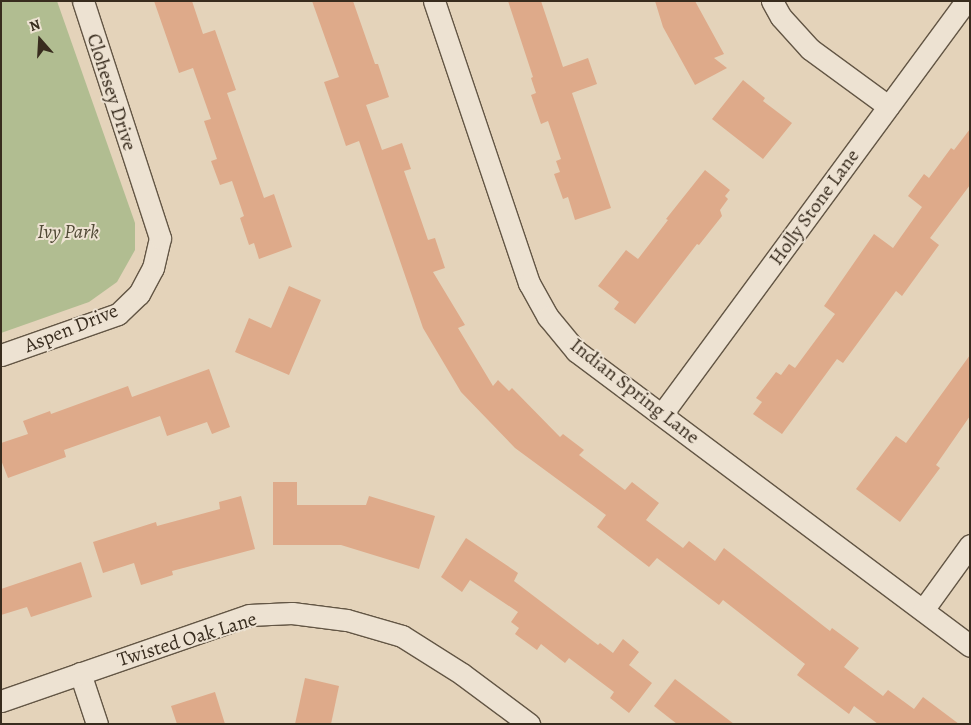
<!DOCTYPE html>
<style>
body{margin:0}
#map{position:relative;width:971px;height:725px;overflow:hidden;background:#e4d3ba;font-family:Alegreya,serif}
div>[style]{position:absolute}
.green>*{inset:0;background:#b1bd91}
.building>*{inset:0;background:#deaa8a}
.roads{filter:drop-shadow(1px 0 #635645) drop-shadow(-1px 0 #635645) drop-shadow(0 1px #635645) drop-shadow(0 -1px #635645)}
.street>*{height:21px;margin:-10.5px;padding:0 10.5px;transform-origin:10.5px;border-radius:10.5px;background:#ede2d2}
span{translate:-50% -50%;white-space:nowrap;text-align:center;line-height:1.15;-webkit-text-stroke:4px #ede2d2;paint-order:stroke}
.street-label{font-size:20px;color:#382c1e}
.park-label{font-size:20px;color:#504935;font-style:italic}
.frame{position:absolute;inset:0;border:2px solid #382c1e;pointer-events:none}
.north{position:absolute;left:15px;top:15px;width:50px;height:50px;-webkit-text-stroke:4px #ede2d2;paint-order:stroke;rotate:341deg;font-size:14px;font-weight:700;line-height:20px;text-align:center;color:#382c1e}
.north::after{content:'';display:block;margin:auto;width:18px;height:22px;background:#382c1e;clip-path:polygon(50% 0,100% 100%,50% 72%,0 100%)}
</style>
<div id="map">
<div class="green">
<div style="clip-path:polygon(1px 1px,57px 1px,135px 223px,135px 250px,117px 282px,89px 302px,1px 333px)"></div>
</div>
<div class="building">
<div style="clip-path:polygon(154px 1px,192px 1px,203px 34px,215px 30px,236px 90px,227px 93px,264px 198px,274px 194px,292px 247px,259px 259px,254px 243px,249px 245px,240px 218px,244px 216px,232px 181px,220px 185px,211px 161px,217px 159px,204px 121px,211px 119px,193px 68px,179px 73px)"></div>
<div style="clip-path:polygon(312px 1px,353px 1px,375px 64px,378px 64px,389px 97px,366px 105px,382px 150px,402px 143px,411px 169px,404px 171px,428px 240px,435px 238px,445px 268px,433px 272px,465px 325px,458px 328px,493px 386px,498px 380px,509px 391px,512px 388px,560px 437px,563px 434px,584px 450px,579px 455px,625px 490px,632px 482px,659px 503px,646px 520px,683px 548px,689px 541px,715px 561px,724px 548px,830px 631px,832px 628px,859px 648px,844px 667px,883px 696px,888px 690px,914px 709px,923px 697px,959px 724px,878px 724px,854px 706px,849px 714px,797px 675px,805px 664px,723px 600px,719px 605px,657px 558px,649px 567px,597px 527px,606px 515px,515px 448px,461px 392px,423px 328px,359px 141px,346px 146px,324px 82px,339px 77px)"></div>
<div style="clip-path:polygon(508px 1px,541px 1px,563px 67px,588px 58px,597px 84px,572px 93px,611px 208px,575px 220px,568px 197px,563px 199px,554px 174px,560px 172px,556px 161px,561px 159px,548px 121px,541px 124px,531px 95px,536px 93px,531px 78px,533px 77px)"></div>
<div style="clip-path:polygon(655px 1px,695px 1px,724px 54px,714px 58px,727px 68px,695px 85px,663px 27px)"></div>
<div style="clip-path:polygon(743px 80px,765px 98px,763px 101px,792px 123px,763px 159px,712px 119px)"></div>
<div style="clip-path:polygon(970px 129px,970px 185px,930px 238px,939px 245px,902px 296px,896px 291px,843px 363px,837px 359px,782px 434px,753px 414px,762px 402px,756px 398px,776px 372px,781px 375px,789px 364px,795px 368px,835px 314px,824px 306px,874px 234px,893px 248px,922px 207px,908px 196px,924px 174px,929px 178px,951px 148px,954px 150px)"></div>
<div style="clip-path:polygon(705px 170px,730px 190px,725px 196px,728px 199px,720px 210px,722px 216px,699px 245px,697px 244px,635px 324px,614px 309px,619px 302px,598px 286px,626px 250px,638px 259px,668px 220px,666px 219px)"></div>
<div style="clip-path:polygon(289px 286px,321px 300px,289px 375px,235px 352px,249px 318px,271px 328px)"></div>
<div style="clip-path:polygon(970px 355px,970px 416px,936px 465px,940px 468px,900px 522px,856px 489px,896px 436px,906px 443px)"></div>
<div style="clip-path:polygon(209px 369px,230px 427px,212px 434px,207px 422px,167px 436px,160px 416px,64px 450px,66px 457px,8px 478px,1px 460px,1px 443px,28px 434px,23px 421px,50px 411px,51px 414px,128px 386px,132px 397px)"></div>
<div style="clip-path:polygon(273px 482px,297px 482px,297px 505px,366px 505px,369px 496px,435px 516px,419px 569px,341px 545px,273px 545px)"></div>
<div style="clip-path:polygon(241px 496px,255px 549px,172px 571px,173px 575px,141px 585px,134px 563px,103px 573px,93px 542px,156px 522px,157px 526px,220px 509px,219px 502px)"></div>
<div style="clip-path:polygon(466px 538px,518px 573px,514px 581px,598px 645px,600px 643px,613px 653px,623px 639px,639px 652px,629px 665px,652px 683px,629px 713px,610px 698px,614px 692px,569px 658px,565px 663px,541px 644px,537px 650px,515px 634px,519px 628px,511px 622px,518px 612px,470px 580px,462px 592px,441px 577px)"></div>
<div style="clip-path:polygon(81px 562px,92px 597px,31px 617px,27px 607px,1px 615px,1px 589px)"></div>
<div style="clip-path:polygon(305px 678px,339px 686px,331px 724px,295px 724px)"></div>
<div style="clip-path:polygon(675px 679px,734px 724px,677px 724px,654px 706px)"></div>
<div style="clip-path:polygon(215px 692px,225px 724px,177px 724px,171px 706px)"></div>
</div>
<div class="roads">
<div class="street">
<div style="left:434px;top:1px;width:298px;rotate:71.4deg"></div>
<div style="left:529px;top:283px;width:39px;rotate:61deg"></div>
<div style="left:548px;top:317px;width:44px;rotate:50.5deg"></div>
<div style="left:576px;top:351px;width:492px;rotate:36.8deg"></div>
<div style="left:772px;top:1px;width:18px;rotate:61deg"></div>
<div style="left:781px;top:17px;width:43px;rotate:47.8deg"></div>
<div style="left:810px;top:49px;width:97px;rotate:36.2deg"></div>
<div style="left:1px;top:355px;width:124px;rotate:-19.3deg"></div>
<div style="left:118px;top:314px;width:29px;rotate:-44deg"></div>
<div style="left:139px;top:294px;width:30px;rotate:-62deg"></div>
<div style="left:153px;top:268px;width:31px;rotate:-77deg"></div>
<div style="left:160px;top:238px;width:249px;rotate:-108deg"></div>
<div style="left:662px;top:414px;width:513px;rotate:-53.64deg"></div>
<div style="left:923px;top:610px;width:80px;rotate:-54.1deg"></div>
<div style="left:80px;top:673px;width:54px;rotate:71.6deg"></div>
<div style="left:1px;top:701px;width:262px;rotate:-19.1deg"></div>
<div style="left:249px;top:615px;width:43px;rotate:-2.7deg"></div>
<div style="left:292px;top:613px;width:55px;rotate:7.3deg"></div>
<div style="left:347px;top:620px;width:57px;rotate:16.2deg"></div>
<div style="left:402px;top:636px;width:71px;rotate:32.3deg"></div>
<div style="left:462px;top:674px;width:84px;rotate:36.7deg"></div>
</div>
</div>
<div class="street-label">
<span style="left:112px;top:92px;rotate:72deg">Clohesey Drive</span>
<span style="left:814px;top:207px;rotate:-54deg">Holly Stone Lane</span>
<span style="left:71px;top:328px;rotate:-22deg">Aspen Drive</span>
<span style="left:635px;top:391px;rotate:38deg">Indian Spring Lane</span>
<span style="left:187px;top:639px;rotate:-17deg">Twisted Oak Lane</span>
</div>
<div class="park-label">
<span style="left:68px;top:231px">Ivy Park</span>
</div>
<div class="frame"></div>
<div class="north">N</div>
</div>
